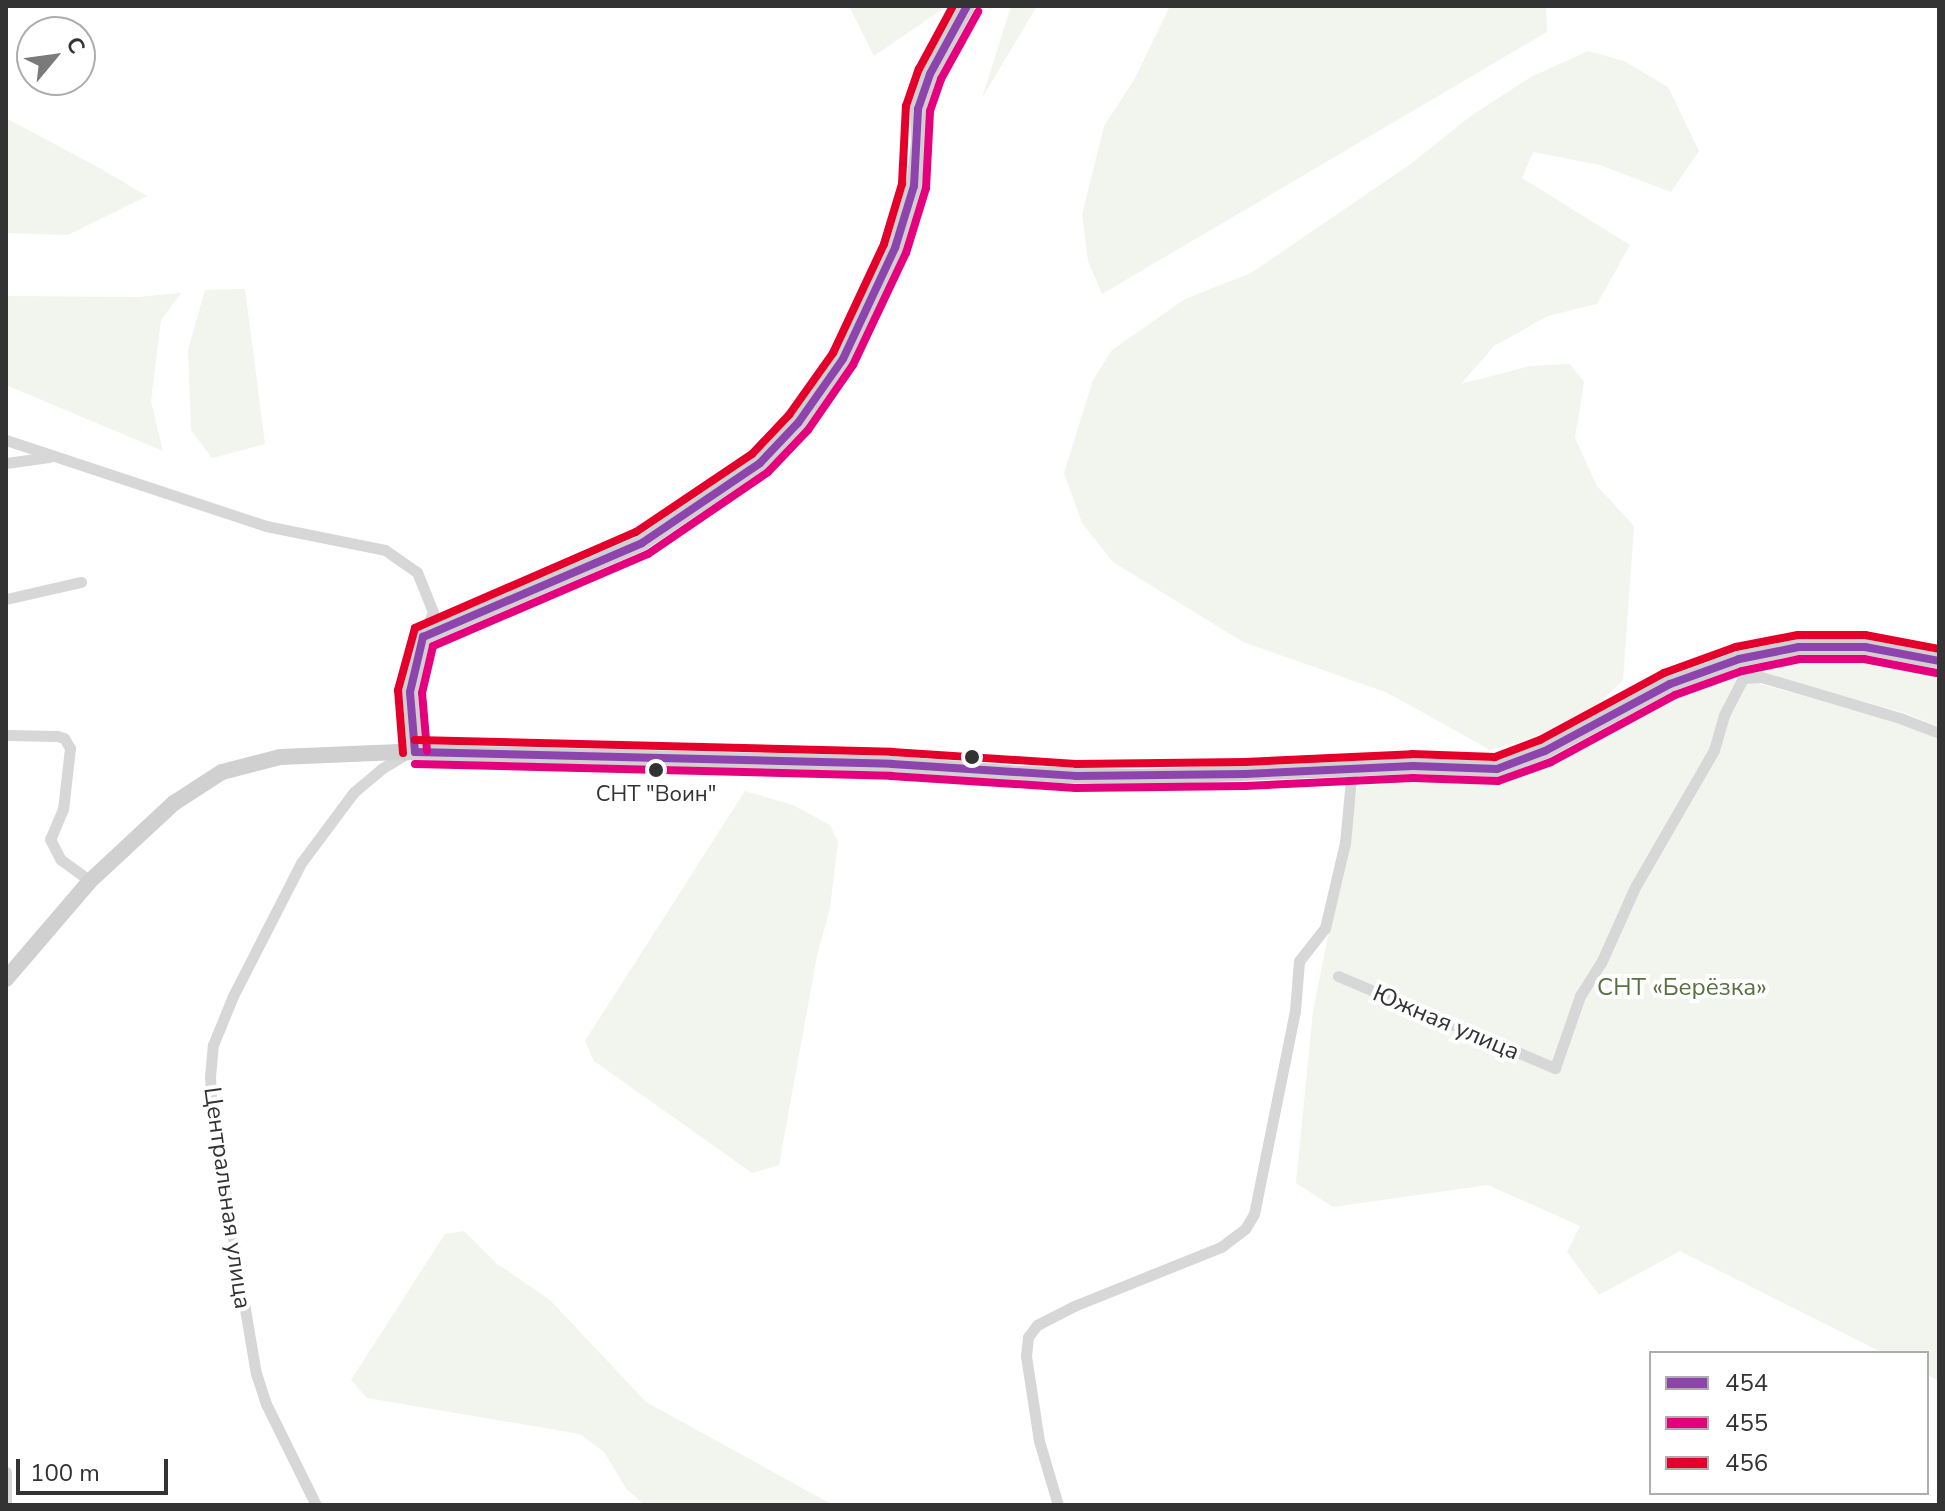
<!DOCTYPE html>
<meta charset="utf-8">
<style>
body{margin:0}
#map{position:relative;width:1945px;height:1511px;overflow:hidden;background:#fff;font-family:"Nunito Sans",sans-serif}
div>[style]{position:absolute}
.green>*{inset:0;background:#f1f5ed}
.street>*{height:11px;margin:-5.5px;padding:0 5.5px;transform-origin:5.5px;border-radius:5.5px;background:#d7d7d7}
.secondary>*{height:16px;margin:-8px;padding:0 8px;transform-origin:8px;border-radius:8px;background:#d0d0d0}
.bus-1>*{height:8px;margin:-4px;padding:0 4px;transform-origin:4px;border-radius:4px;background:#8e44ad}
.bus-2>*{height:8px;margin:-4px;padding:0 4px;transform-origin:4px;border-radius:4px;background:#e5007d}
.bus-3>*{height:8px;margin:-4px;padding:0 4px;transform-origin:4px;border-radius:4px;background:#e4002b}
.dots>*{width:22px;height:22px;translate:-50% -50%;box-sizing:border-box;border:4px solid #fff;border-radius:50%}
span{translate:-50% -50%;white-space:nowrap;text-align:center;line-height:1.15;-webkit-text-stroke:8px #fff;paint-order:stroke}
.bus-label{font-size:22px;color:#333}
.park-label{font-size:24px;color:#56703f}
.street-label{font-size:24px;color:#333}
.frame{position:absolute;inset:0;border:8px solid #333;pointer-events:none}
.legend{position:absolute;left:1649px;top:1351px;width:280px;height:144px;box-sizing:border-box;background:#fff;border:2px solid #adadad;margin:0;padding:10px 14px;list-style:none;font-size:24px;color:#333}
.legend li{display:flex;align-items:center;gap:16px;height:40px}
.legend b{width:40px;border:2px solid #adadad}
.north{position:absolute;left:16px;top:16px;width:80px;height:80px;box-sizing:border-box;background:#fff;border:2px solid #adadad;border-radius:50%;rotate:61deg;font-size:22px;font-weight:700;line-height:32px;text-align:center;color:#333}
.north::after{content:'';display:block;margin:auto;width:28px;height:36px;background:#7a7a7a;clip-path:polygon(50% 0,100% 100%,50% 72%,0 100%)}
.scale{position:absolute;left:16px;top:1459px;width:152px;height:36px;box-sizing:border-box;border:4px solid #333;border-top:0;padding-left:10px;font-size:24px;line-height:28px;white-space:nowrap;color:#333;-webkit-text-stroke:6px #fff;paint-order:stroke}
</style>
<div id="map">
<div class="green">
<div style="clip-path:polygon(849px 6px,947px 6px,874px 56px)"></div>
<div style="clip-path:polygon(1011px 6px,1037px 6px,982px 98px)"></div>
<div style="clip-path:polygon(1170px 6px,1546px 6px,1547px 32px,1102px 294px,1088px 261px,1082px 214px,1104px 126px,1134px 80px)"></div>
<div style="clip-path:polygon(1588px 51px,1624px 61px,1668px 87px,1699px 151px,1671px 192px,1600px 165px,1533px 152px,1522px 178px,1630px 245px,1597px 304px,1548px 316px,1494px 346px,1461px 384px,1530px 366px,1570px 364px,1584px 382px,1575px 438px,1597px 486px,1634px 526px,1623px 680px,1597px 705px,1546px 735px,1490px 750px,1388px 693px,1243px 642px,1113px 562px,1082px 523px,1064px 473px,1093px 380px,1112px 350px,1185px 299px,1251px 273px,1412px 163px,1472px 115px,1531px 77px)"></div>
<div style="clip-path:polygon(6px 118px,103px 170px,147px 196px,68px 235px,6px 233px)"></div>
<div style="clip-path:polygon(245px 289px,265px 444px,212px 458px,191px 430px,188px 350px,205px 290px)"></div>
<div style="clip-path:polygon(181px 293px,161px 320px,151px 401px,163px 451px,6px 385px,6px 296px,138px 297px)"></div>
<div style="clip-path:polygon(1865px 656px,1939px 670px,1939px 727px,1905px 713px,1747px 669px,1760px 684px,1897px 722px,1939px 740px,1939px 1381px,1927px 1375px,1927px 1353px,1883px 1353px,1680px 1251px,1599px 1295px,1567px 1252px,1580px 1226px,1488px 1185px,1333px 1207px,1296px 1183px,1313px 1011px,1358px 786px,1512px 777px,1562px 758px,1635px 713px,1708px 677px,1744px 667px)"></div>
<div style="clip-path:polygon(745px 791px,793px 805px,830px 825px,838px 842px,830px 908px,817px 956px,779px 1165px,752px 1173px,594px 1061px,585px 1041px)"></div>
<div style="clip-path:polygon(464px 1231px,496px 1263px,550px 1300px,646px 1402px,833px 1505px,644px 1505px,626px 1488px,604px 1452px,580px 1434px,367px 1398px,351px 1380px,445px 1234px)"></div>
</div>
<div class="street">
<div style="left:6px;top:440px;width:274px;rotate:18.3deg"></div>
<div style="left:266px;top:526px;width:121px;rotate:11.4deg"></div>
<div style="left:385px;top:550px;width:39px;rotate:35deg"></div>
<div style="left:417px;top:572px;width:43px;rotate:68.2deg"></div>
<div style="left:433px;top:612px;width:27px;rotate:112deg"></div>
<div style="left:6px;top:463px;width:43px;rotate:-7.9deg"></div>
<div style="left:6px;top:599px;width:77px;rotate:-12.8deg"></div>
<div style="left:6px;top:735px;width:51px;rotate:1.1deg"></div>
<div style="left:57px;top:736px;width:7px;rotate:16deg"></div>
<div style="left:64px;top:738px;width:12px;rotate:59deg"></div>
<div style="left:70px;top:748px;width:61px;rotate:96.5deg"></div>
<div style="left:63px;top:809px;width:33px;rotate:113deg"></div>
<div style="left:50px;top:839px;width:22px;rotate:63deg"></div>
<div style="left:60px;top:859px;width:37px;rotate:36deg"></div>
<div style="left:1338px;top:976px;width:236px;rotate:23deg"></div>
<div style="left:1555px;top:1068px;width:76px;rotate:-70.9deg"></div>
<div style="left:1580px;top:996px;width:39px;rotate:-58deg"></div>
<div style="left:1601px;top:963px;width:83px;rotate:-65.9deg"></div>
<div style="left:1635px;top:887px;width:158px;rotate:-60deg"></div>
<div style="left:1714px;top:750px;width:36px;rotate:-74deg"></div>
<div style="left:1724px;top:715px;width:42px;rotate:-62.8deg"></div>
<div style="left:1743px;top:678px;width:18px;rotate:-3deg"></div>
<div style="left:1761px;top:677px;width:145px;rotate:16.4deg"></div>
<div style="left:1900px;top:718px;width:42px;rotate:21deg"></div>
<div style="left:6px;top:1472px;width:33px;rotate:90deg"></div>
<div style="left:316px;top:1505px;width:113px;rotate:-116.3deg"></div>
<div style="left:266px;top:1404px;width:32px;rotate:-108deg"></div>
<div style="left:256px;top:1374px;width:264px;rotate:-99.6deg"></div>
<div style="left:212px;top:1114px;width:37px;rotate:-93deg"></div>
<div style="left:210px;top:1077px;width:32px;rotate:-85deg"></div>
<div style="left:213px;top:1045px;width:53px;rotate:-67.8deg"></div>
<div style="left:233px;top:996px;width:149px;rotate:-62.9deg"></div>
<div style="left:301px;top:863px;width:89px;rotate:-53.3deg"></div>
<div style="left:354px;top:792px;width:35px;rotate:-40deg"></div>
<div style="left:381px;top:769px;width:31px;rotate:-31deg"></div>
<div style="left:1058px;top:1505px;width:67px;rotate:-106.5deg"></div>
<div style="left:1039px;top:1441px;width:86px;rotate:-98.7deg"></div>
<div style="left:1026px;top:1356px;width:19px;rotate:-84deg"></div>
<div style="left:1028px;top:1337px;width:15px;rotate:-53deg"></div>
<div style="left:1037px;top:1325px;width:42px;rotate:-27.2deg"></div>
<div style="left:1074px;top:1306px;width:158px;rotate:-21.9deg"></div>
<div style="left:1221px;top:1247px;width:30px;rotate:-37deg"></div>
<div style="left:1245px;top:1229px;width:17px;rotate:-59deg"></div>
<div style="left:1254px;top:1214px;width:207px;rotate:-78.6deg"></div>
<div style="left:1295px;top:1011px;width:50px;rotate:-85.4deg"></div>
<div style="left:1299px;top:961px;width:42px;rotate:-51.8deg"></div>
<div style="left:1325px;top:928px;width:87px;rotate:-76.8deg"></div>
<div style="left:1345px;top:843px;width:74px;rotate:-84.6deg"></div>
</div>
<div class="secondary">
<div style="left:415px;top:752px;width:60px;rotate:-94.8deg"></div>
<div style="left:410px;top:692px;width:57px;rotate:-76.7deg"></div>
<div style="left:423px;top:637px;width:238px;rotate:-23.2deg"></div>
<div style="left:642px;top:543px;width:143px;rotate:-34.1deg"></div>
<div style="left:760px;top:463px;width:55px;rotate:-46.5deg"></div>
<div style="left:798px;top:423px;width:78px;rotate:-54.9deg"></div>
<div style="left:843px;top:359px;width:123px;rotate:-64.9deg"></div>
<div style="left:895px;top:248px;width:65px;rotate:-73deg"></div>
<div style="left:914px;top:186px;width:45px;rotate:-83.7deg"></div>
<div style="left:919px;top:141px;width:32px;rotate:-92deg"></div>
<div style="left:918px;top:109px;width:37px;rotate:-71deg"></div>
<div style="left:930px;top:74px;width:77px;rotate:-61.4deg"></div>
<div style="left:6px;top:979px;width:129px;rotate:-49.4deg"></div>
<div style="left:90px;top:881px;width:115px;rotate:-42.9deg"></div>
<div style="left:174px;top:803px;width:57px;rotate:-32.9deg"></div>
<div style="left:222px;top:772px;width:60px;rotate:-14.5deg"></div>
<div style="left:280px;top:757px;width:119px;rotate:-2.4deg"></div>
<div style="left:399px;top:752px;width:493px;rotate:1.4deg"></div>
<div style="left:892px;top:764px;width:129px;rotate:4.4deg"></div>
<div style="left:1021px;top:774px;width:120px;rotate:1.4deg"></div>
<div style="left:1141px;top:777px;width:272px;rotate:-2.3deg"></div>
<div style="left:1413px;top:766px;width:84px;rotate:2deg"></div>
<div style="left:1497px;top:769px;width:51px;rotate:-20.6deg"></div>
<div style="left:1545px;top:751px;width:142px;rotate:-28.2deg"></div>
<div style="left:1670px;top:684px;width:73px;rotate:-19.9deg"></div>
<div style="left:1739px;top:659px;width:61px;rotate:-11.3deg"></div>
<div style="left:1799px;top:647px;width:66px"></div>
<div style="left:1865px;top:647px;width:75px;rotate:10.7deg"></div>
</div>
<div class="bus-1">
<div style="left:415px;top:752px;width:477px;rotate:1.4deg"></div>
<div style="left:892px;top:764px;width:184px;rotate:3.7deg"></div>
<div style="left:1076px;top:776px;width:169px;rotate:-0.7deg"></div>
<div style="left:1245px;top:774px;width:168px;rotate:-2.7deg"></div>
<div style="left:1413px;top:766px;width:84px;rotate:2deg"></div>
<div style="left:1497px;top:769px;width:51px;rotate:-20.6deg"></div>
<div style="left:1545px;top:751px;width:142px;rotate:-28.2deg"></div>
<div style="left:1670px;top:684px;width:73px;rotate:-19.9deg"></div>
<div style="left:1739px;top:659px;width:61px;rotate:-11.3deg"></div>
<div style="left:1799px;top:647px;width:66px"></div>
<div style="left:1865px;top:647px;width:75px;rotate:10.7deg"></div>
<div style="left:415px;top:752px;width:60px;rotate:-94.8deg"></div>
<div style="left:410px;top:692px;width:57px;rotate:-76.7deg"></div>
<div style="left:423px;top:637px;width:238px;rotate:-23.2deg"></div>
<div style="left:642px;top:543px;width:143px;rotate:-34.1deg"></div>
<div style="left:760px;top:463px;width:55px;rotate:-46.5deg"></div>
<div style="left:798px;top:423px;width:78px;rotate:-54.9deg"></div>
<div style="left:843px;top:359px;width:123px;rotate:-64.9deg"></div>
<div style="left:895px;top:248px;width:65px;rotate:-73deg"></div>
<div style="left:914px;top:186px;width:77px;rotate:-87deg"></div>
<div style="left:918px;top:109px;width:37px;rotate:-71deg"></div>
<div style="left:930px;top:74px;width:77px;rotate:-61.4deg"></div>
</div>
<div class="bus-2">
<div style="left:427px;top:751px;width:58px;rotate:-94.9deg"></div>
<div style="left:422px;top:693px;width:48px;rotate:-76.8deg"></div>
<div style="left:433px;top:646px;width:234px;rotate:-23.2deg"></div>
<div style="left:648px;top:554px;width:145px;rotate:-34.3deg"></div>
<div style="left:768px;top:472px;width:58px;rotate:-46.4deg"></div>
<div style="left:808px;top:430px;width:79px;rotate:-55.3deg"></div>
<div style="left:853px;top:365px;width:124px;rotate:-64.7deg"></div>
<div style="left:906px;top:253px;width:68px;rotate:-72.9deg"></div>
<div style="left:926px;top:188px;width:77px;rotate:-87deg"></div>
<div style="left:930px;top:111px;width:34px;rotate:-71deg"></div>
<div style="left:941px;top:79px;width:77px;rotate:-61.1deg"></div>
<div style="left:415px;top:764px;width:476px;rotate:1.4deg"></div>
<div style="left:891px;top:776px;width:185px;rotate:3.7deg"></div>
<div style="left:1076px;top:788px;width:169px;rotate:-0.7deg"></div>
<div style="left:1245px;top:786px;width:168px;rotate:-2.7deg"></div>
<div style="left:1413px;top:778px;width:85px;rotate:2deg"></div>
<div style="left:1498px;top:781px;width:56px;rotate:-19.7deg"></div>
<div style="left:1551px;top:762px;width:141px;rotate:-28.4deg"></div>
<div style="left:1675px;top:695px;width:71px;rotate:-19.7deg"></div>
<div style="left:1742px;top:671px;width:59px;rotate:-11.7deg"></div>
<div style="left:1800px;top:659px;width:64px"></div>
<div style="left:1864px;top:659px;width:74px;rotate:10.9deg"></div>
</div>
<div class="bus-3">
<div style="left:415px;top:740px;width:477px;rotate:1.4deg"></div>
<div style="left:892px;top:752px;width:184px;rotate:3.7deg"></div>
<div style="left:1076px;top:764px;width:169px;rotate:-0.7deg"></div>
<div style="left:1245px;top:762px;width:167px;rotate:-2.7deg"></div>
<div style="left:1412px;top:754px;width:83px;rotate:2.1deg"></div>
<div style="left:1495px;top:757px;width:48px;rotate:-20.7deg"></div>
<div style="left:1540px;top:740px;width:141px;rotate:-28.4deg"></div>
<div style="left:1664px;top:673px;width:77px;rotate:-19.9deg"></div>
<div style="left:1736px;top:647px;width:63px;rotate:-11deg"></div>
<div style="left:1798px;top:635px;width:67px"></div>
<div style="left:1865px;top:635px;width:75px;rotate:10.7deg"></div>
<div style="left:403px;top:753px;width:63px;rotate:-94.5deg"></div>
<div style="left:398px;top:690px;width:64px;rotate:-74.7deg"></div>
<div style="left:415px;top:628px;width:241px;rotate:-23.5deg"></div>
<div style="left:636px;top:532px;width:140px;rotate:-33.9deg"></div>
<div style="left:752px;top:454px;width:54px;rotate:-46.5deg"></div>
<div style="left:789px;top:415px;width:76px;rotate:-54.6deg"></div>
<div style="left:833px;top:353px;width:120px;rotate:-64.9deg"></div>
<div style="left:884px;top:244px;width:63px;rotate:-73.3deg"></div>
<div style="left:902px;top:184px;width:78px;rotate:-87.1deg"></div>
<div style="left:906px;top:106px;width:39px;rotate:-71deg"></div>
<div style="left:919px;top:69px;width:72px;rotate:-61.6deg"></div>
</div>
<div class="dots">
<div style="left:972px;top:757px;background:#333"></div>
<div style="left:656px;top:770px;background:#333"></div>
</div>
<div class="bus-label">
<span style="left:656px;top:795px">СНТ "Воин"</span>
</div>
<div class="park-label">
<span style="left:1682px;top:988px">СНТ «Берёзка»</span>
</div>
<div class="street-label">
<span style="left:1446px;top:1023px;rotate:23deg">Южная улица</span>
<span style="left:227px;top:1198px;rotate:82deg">Центральная улица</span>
</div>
<div class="frame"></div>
<ul class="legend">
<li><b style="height:10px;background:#8e44ad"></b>454</li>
<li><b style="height:10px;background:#e5007d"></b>455</li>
<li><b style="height:10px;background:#e4002b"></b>456</li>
</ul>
<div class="north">С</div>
<div class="scale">100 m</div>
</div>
